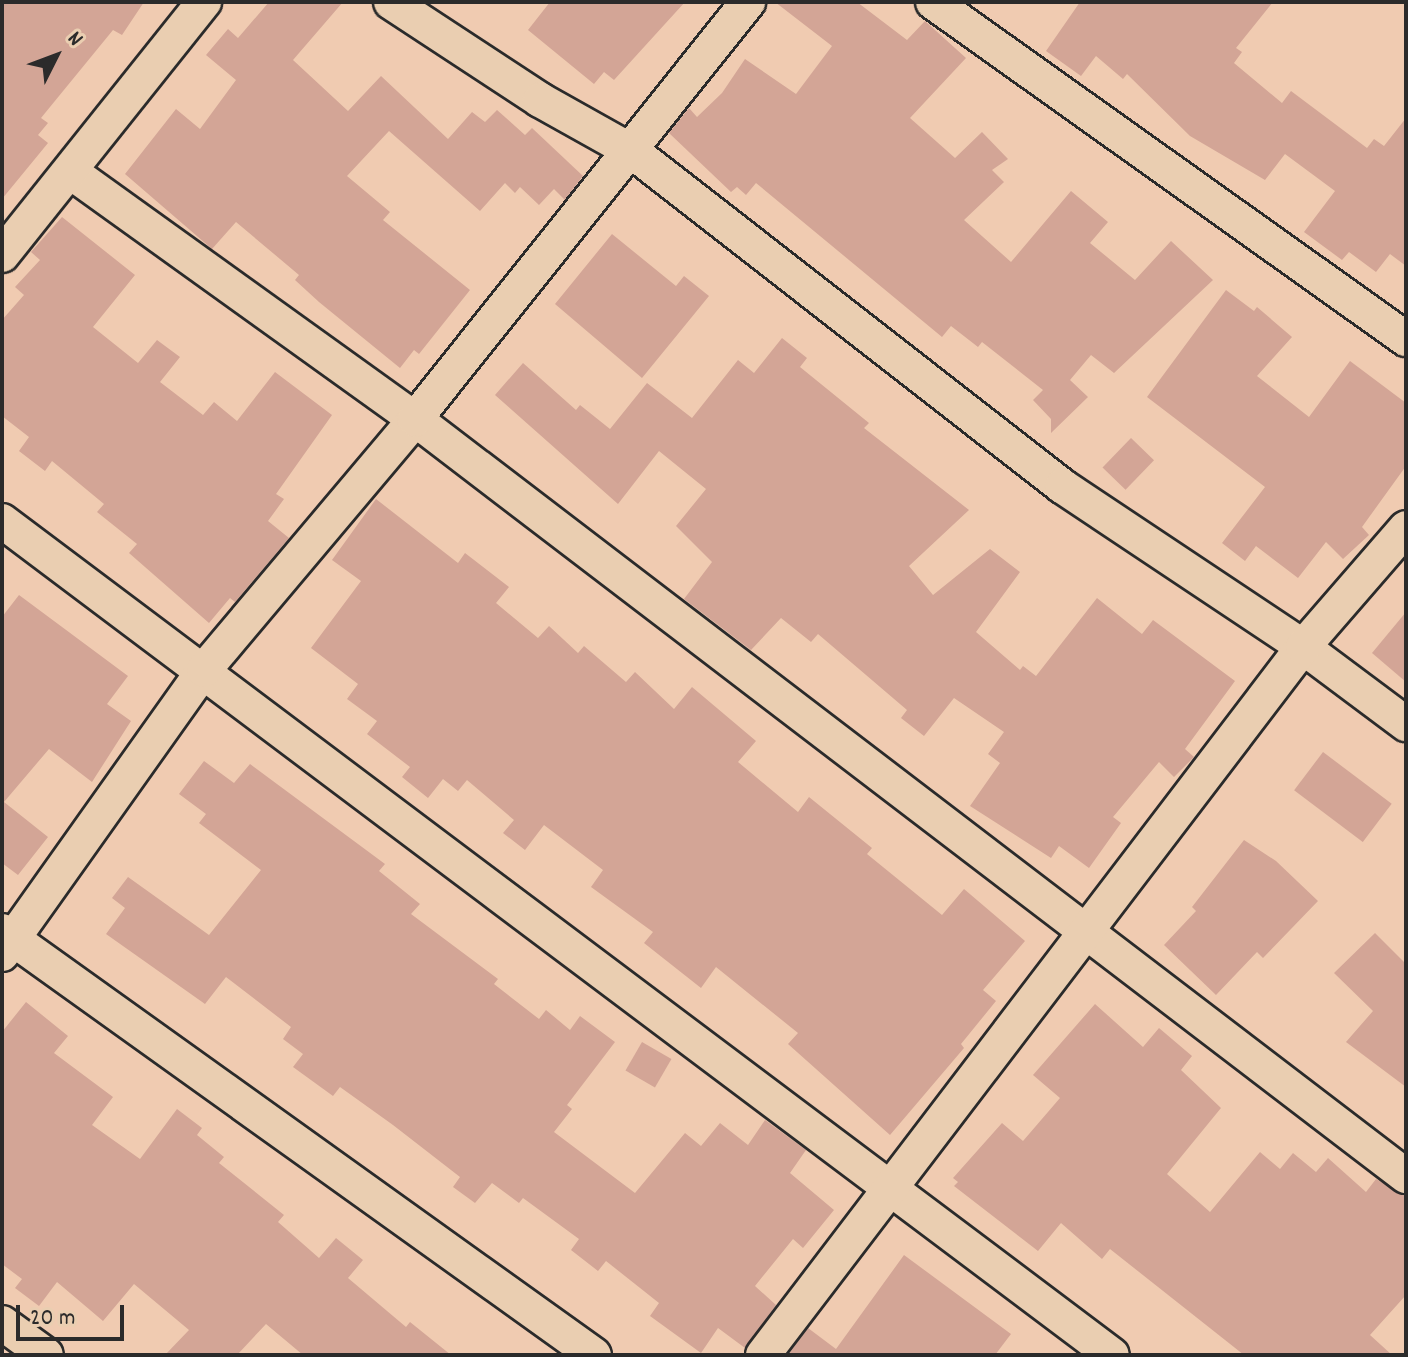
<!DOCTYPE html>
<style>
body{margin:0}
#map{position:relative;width:1408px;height:1357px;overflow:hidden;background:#f0cbb1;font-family:Dekko,sans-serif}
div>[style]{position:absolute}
.building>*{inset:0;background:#d3a596;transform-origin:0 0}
.roads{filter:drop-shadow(2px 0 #2b2b2b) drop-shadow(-2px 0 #2b2b2b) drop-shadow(0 2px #2b2b2b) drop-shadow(0 -2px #2b2b2b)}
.minor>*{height:34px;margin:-17px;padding:0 17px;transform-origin:17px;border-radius:17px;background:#eaceb1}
span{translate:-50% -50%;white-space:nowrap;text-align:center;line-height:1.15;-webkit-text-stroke:6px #eaceb1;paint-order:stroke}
.frame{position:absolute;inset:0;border:4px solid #2b2b2b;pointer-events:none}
.north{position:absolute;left:16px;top:16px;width:80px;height:80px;-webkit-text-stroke:6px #eaceb1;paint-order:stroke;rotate:48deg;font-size:22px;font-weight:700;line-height:32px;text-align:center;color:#2b2b2b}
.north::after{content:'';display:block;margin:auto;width:28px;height:36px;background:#2b2b2b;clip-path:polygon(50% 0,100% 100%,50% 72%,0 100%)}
.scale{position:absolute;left:16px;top:1305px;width:108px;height:36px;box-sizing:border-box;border:4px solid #2b2b2b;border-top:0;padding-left:10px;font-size:24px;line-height:28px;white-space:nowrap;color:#2b2b2b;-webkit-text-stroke:6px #eaceb1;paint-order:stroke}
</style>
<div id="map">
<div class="building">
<div style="clip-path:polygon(2px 2px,144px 2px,122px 35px,113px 30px,41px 118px,48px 123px,38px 135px,48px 143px,2px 199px)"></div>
<div style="clip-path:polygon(269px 2px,343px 2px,293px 60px,348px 111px,381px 76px,448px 139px,472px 112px,485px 122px,497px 110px,525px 135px,532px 128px,583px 176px,565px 200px,554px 189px,539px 205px,520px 187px,515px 193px,505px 183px,480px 211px,389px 131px,347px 176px,390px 212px,383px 220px,470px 290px,419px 354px,414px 350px,400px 368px,319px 302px,295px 280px,299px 275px,236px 222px,212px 249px,125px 174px,176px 109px,200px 129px,236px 80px,206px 55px,228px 29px,238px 38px)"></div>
<div style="clip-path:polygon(550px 2px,685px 2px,614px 80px,604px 72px,594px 84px,528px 30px)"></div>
<div style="clip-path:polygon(775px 2px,857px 2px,907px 40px,925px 21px,966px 58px,910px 118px,955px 158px,982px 132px,1008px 159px,992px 170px,1004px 182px,964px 220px,1011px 262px,1071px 191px,1108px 222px,1090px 243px,1135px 280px,1171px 241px,1213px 280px,1114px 373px,1091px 355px,1070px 380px,1088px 397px,1051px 433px,1051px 419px,1033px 400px,1043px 390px,982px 342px,978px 347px,951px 326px,942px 337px,756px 183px,746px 195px,737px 187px,731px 192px,669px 133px,689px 108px,697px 117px,722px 93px,745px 59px,796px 94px,832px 46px)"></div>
<div style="clip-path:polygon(1080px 2px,1273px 2px,1236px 48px,1242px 52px,1234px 63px,1282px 103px,1291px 91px,1367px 148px,1374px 139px,1384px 146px,1406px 118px,1406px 266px,1390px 254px,1376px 272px,1349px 252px,1342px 260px,1304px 232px,1335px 191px,1285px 154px,1265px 180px,1190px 136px,1127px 74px,1123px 79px,1096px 56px,1081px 76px,1046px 51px)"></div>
<div style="clip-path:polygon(62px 217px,135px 275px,93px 327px,138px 363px,157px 340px,180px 357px,160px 382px,203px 415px,214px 402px,237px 421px,275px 372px,332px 415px,276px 494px,284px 499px,268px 521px,289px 538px,235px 602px,230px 598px,209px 623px,129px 553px,137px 544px,97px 512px,104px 504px,52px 461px,45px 471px,19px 451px,29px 437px,2px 416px,2px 320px,24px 295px,15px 287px,40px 260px,31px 252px)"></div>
<div style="clip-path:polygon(612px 234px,676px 286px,684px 276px,709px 296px,642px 378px,555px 304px)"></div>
<div style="clip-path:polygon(1226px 290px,1254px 311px,1257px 307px,1292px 337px,1257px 376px,1309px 417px,1350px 361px,1406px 403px,1406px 466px,1362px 527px,1369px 535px,1343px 559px,1326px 542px,1298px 578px,1256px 546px,1245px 561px,1222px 543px,1265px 487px,1147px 397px)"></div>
<div style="clip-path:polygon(782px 338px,807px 358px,800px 367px,869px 423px,864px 428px,969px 510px,909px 566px,933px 595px,990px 549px,1020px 572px,976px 632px,1020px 670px,1023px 666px,1036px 676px,1097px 598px,1142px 634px,1153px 620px,1235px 681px,1185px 749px,1194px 757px,1174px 777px,1159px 762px,1113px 817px,1121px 823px,1089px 868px,1059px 846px,1051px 858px,970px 806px,1000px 763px,988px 754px,1004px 732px,954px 698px,924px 736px,901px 718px,907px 710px,818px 634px,811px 642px,781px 618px,751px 650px,684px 599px,712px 562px,676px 526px,706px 489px,659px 451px,618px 504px,495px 395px,523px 363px,576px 410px,580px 405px,610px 429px,647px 383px,692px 418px,738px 360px,754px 373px)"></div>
<div style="left:1131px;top:438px;width:32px;height:41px;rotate:44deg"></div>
<div style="clip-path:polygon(376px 499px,458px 563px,465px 553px,509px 587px,496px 603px,538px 638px,549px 626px,578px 653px,584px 646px,626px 682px,635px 672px,674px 709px,692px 687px,756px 741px,738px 762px,798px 812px,809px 797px,872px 848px,867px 854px,942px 915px,964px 889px,1025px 941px,983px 990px,996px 1001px,961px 1044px,964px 1048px,890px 1135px,788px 1044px,798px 1033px,716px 967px,701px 988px,644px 943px,653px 932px,591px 887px,603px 870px,544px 825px,525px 850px,503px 833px,514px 820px,467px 780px,458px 791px,443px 779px,428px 798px,402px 777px,410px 767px,367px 734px,377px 721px,347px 699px,358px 684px,311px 648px,361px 581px,332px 560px)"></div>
<div style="clip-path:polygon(19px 595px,128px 676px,107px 704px,131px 721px,92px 782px,49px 749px,4px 802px,48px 837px,18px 875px,2px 863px,2px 617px)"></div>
<div style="clip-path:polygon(1406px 612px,1406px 682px,1372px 653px)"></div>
<div style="left:1323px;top:752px;width:86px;height:48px;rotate:37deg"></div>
<div style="clip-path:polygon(204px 761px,234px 783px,250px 764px,385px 864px,379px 871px,420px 904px,411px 914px,498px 979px,494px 984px,539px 1019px,546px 1010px,570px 1030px,580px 1016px,615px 1042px,567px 1105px,572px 1109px,554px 1132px,635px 1193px,685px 1133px,701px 1146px,720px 1123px,748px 1145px,765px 1120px,806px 1150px,790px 1173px,834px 1210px,803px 1248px,793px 1239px,755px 1286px,776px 1305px,745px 1348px,718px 1328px,701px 1353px,650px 1316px,659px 1303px,606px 1261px,598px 1271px,571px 1250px,579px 1239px,523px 1198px,519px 1203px,492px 1183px,475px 1203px,453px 1187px,460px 1177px,393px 1125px,340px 1087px,333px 1096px,293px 1067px,303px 1054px,283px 1039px,291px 1027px,226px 977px,205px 1004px,106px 934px,125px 908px,112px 898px,128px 877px,209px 935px,261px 870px,199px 823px,206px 814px,179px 794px)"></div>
<div style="clip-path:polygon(1244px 840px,1276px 861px,1318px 901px,1263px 958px,1257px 952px,1216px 995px,1164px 945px,1196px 911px,1192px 907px)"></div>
<div style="clip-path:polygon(1375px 933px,1406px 964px,1406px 1087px,1346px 1042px,1373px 1011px,1334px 973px)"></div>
<div style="clip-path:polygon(26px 1002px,68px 1036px,54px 1053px,113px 1097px,92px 1125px,140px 1159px,177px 1109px,202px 1128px,197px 1135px,224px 1157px,219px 1163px,284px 1215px,278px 1222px,319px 1258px,336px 1238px,363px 1260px,348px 1278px,406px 1327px,410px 1322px,451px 1355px,303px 1355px,266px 1324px,237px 1355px,165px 1355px,189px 1330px,134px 1284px,103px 1321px,57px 1282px,39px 1306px,15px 1288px,22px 1279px,2px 1264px,2px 1032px)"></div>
<div style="clip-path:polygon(1095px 1004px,1143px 1047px,1159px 1028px,1192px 1056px,1181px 1070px,1221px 1108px,1167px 1174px,1210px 1212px,1260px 1152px,1280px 1169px,1293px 1153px,1316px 1172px,1328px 1158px,1366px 1192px,1376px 1179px,1406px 1196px,1406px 1295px,1370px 1335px,1392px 1355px,1244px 1355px,1110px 1249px,1102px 1259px,1061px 1223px,1038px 1251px,954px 1186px,958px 1182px,953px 1178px,1002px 1123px,1023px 1141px,1060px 1098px,1033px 1075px)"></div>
<div style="left:642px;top:1042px;width:34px;height:33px;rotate:30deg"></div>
<div style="clip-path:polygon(904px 1255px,1011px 1334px,995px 1355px,788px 1355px,808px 1328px,836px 1349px)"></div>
</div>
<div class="roads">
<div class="minor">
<div style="left:391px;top:2px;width:178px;rotate:33.3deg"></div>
<div style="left:540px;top:100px;width:107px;rotate:29.2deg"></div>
<div style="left:633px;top:152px;width:544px;rotate:37.9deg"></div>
<div style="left:1062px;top:486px;width:290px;rotate:33.7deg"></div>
<div style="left:1303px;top:647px;width:129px;rotate:36.8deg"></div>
<div style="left:933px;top:2px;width:581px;rotate:35.47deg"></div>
<div style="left:71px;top:172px;width:423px;rotate:35.7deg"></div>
<div style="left:415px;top:419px;width:1247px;rotate:37.38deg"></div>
<div style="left:2px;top:255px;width:324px;rotate:-51.4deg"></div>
<div style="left:2px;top:521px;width:1388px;rotate:36.92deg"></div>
<div style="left:2px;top:931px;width:728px;rotate:35.61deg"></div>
<div style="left:2px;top:954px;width:349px;rotate:-54.6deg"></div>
<div style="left:204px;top:670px;width:328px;rotate:-49.9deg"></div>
<div style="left:415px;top:419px;width:534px;rotate:-51.39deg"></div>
<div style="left:2px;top:1323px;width:54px;rotate:36deg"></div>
<div style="left:763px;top:1355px;width:890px;rotate:-52.67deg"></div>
<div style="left:1303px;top:647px;width:157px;rotate:-49.1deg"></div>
</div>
</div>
<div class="frame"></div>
<div class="north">N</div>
<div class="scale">20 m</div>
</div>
